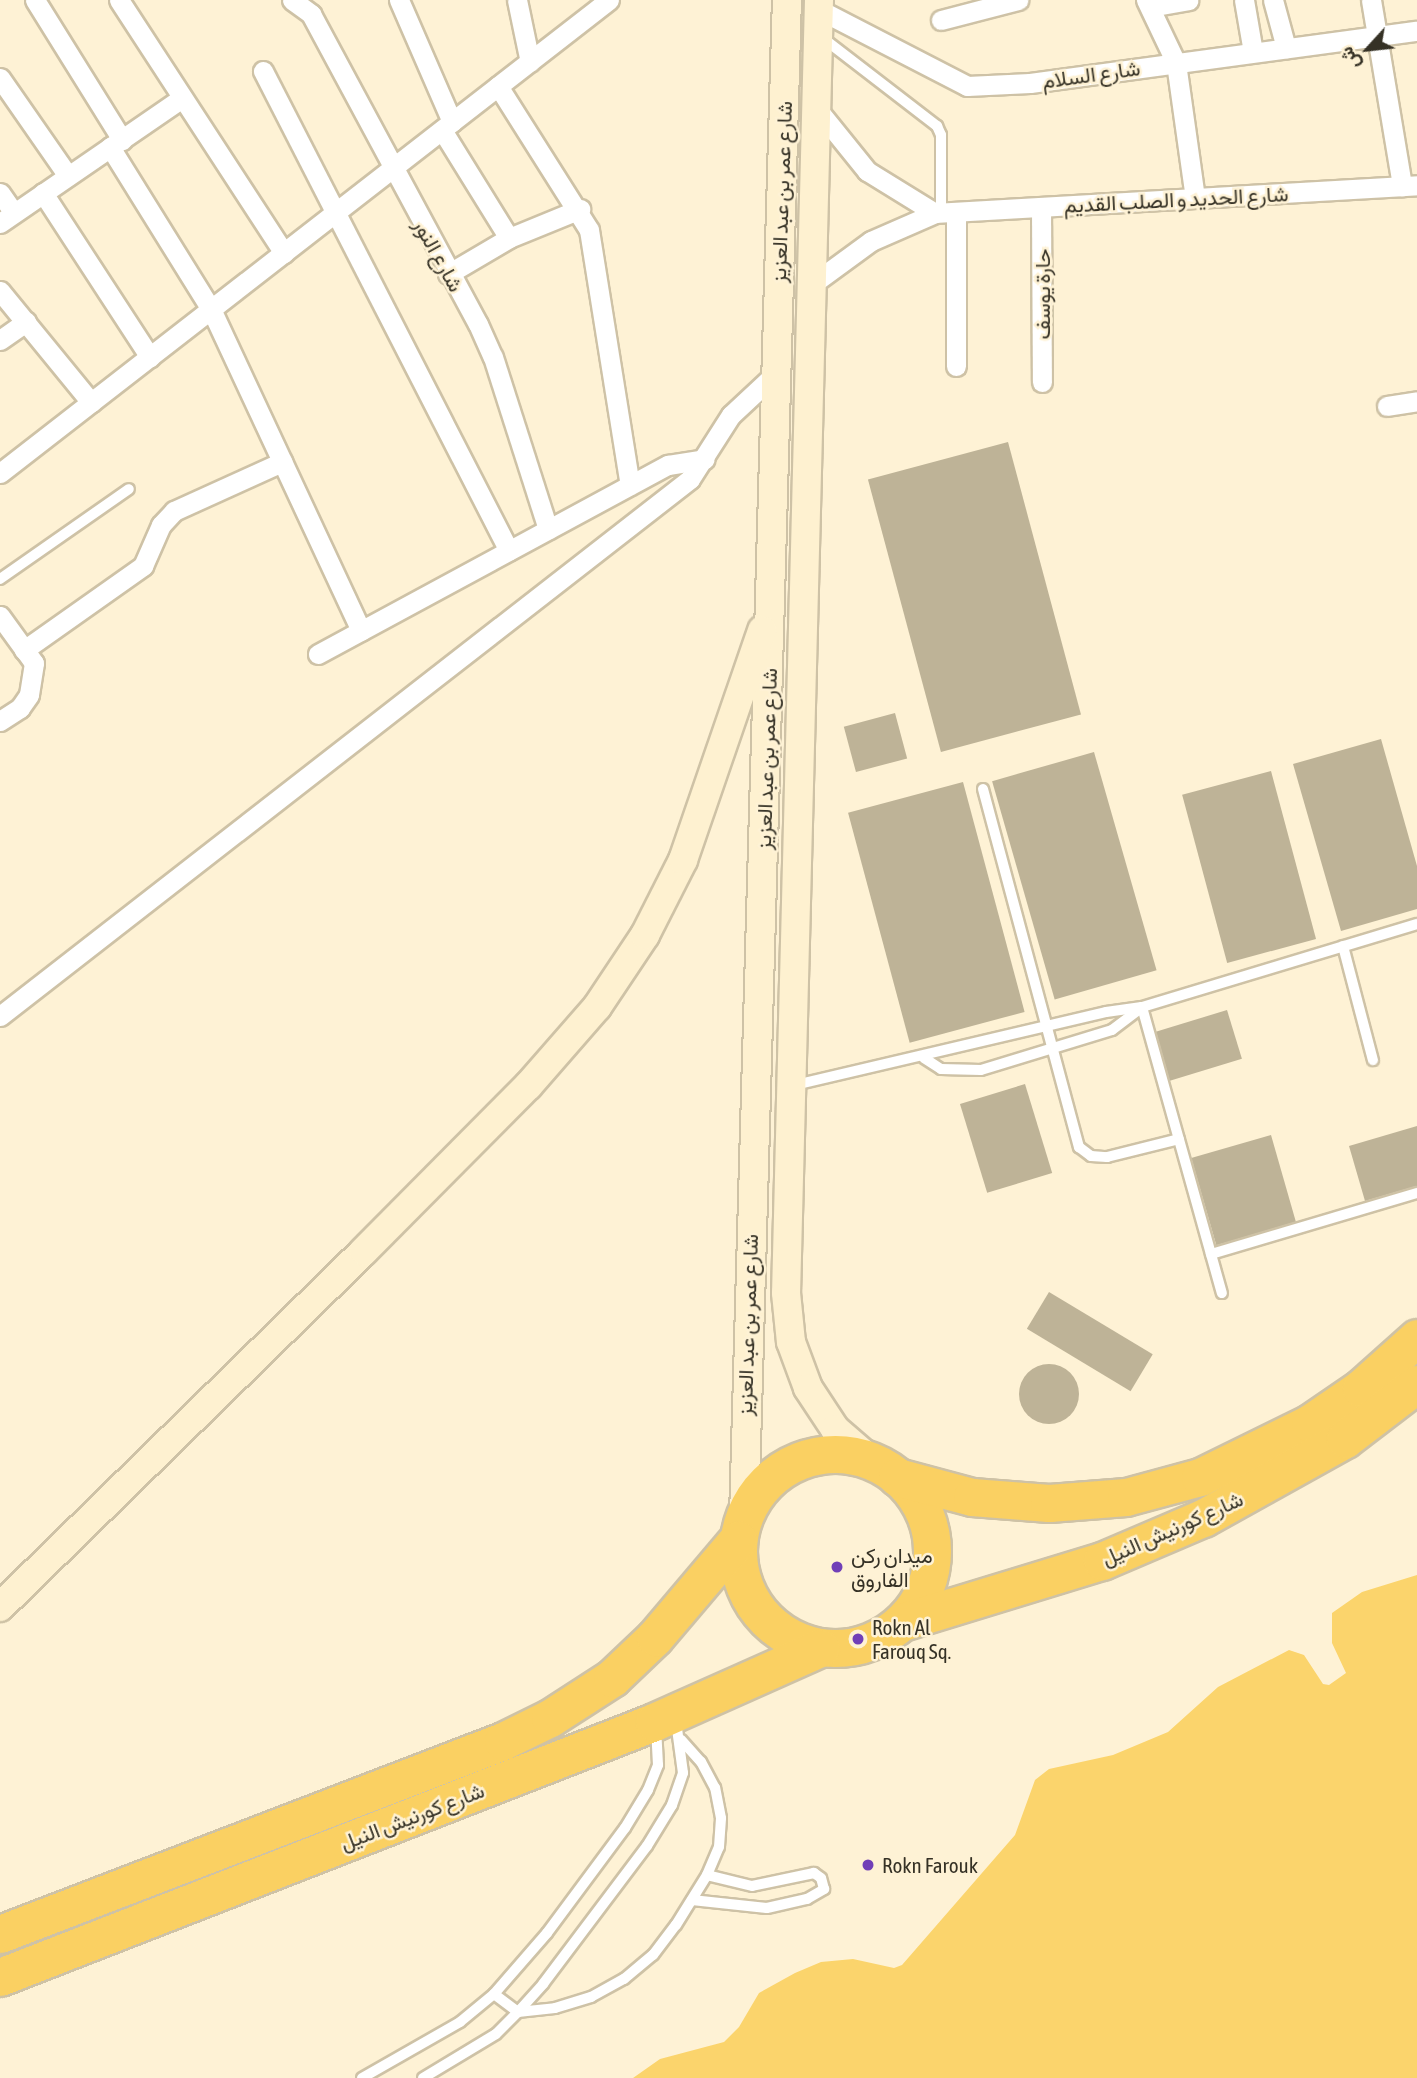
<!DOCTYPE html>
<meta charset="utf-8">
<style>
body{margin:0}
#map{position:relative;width:1417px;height:2078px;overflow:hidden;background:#fef2d5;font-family:"Asap Condensed",Vazirmatn,sans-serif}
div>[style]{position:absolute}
.water>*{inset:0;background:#fbd46c}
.building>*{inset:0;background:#beb397;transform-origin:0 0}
.round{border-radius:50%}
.roads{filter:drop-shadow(2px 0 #cec2a6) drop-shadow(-2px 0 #cec2a6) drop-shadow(0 2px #cec2a6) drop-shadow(0 -2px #cec2a6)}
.lane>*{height:10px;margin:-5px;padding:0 5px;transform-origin:5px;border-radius:5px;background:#fff}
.street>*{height:19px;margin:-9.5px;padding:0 9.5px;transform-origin:9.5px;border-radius:9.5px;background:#fff}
.secondary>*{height:28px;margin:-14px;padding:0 14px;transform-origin:14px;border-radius:14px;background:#fef1d0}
.highway>*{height:37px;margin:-18.5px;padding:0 18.5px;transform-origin:18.5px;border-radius:18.5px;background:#fad062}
.highway>.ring{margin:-18.5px;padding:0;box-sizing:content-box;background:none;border:37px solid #fad062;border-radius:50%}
.dots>*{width:19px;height:19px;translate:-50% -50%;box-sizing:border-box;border:4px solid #fef2d5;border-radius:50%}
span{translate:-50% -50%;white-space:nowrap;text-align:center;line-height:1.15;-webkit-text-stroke:5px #fef2d5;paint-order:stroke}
.street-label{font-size:21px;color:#353125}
.poi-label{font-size:21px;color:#353125}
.left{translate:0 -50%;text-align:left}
.north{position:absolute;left:1333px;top:14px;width:70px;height:70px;-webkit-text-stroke:5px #fef2d5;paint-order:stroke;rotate:243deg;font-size:19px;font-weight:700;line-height:28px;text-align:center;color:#353125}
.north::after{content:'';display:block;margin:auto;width:24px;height:32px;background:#353125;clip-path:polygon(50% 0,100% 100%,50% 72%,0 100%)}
</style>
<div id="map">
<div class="water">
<div style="clip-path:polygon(1417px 1575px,1417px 2078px,633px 2078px,660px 2059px,724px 2042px,739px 2027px,759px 1993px,795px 1973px,821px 1962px,853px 1959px,894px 1968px,902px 1965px,1015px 1835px,1035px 1780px,1049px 1769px,1113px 1755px,1168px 1732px,1218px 1687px,1289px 1650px,1304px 1655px,1323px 1684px,1329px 1685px,1346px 1673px,1332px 1643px,1332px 1613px,1362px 1592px)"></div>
</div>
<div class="building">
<div style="left:1008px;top:442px;width:282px;height:145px;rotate:75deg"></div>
<div style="left:895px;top:713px;width:47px;height:53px;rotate:75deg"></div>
<div style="clip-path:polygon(1381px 739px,1417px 866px,1417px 909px,1341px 931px,1293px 764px)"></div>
<div style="left:1094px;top:752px;width:227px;height:106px;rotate:74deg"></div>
<div style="left:1271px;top:771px;width:174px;height:92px;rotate:75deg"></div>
<div style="left:963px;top:782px;width:238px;height:119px;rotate:75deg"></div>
<div style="left:1227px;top:1010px;width:51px;height:77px;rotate:73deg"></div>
<div style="left:1025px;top:1084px;width:93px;height:68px;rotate:73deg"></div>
<div style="clip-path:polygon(1417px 1126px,1417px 1186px,1365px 1201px,1349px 1146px)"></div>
<div style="left:1271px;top:1135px;width:91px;height:83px;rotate:74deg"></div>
<div style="left:1049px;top:1292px;width:121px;height:43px;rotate:31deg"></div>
<div class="round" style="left:1019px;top:1364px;width:60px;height:60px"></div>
</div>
<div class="roads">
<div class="lane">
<div style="left:824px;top:39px;width:143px;rotate:37.6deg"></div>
<div style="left:937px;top:126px;width:10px;rotate:66deg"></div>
<div style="left:941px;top:135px;width:78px;rotate:90deg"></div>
<div style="left:0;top:579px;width:157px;rotate:-34.9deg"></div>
<div style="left:983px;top:789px;width:371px;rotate:75deg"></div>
<div style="left:1079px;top:1147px;width:15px;rotate:37deg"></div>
<div style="left:1091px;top:1156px;width:16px;rotate:4deg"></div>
<div style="left:1107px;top:1157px;width:74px;rotate:-14deg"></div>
<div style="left:1343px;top:946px;width:118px;rotate:75.3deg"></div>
<div style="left:1142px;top:1007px;width:297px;rotate:74.4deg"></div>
<div style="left:924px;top:1058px;width:20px;rotate:33deg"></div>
<div style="left:941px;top:1069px;width:40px;rotate:1.4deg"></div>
<div style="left:981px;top:1070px;width:137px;rotate:-17deg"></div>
<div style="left:1112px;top:1030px;width:38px;rotate:-37deg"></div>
<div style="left:795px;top:1085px;width:319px;rotate:-13.2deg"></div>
<div style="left:1106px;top:1012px;width:36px;rotate:-8deg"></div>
<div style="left:1142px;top:1007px;width:287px;rotate:-16.8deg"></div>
<div style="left:1211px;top:1254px;width:215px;rotate:-16.5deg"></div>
<div style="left:692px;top:1900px;width:75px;rotate:6.1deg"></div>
<div style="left:767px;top:1908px;width:41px;rotate:-12.7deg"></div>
<div style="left:807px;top:1899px;width:20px;rotate:-30deg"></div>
<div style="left:824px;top:1889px;width:11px;rotate:-105deg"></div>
<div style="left:821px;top:1878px;width:9px;rotate:-144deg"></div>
<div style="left:814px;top:1873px;width:63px;rotate:168.2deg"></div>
<div style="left:752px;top:1886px;width:46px;rotate:-166.3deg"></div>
<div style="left:494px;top:1994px;width:30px;rotate:37deg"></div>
<div style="left:518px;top:2012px;width:37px;rotate:-6deg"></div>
<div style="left:555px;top:2008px;width:38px;rotate:-17deg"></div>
<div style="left:591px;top:1997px;width:38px;rotate:-29deg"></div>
<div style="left:624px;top:1979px;width:38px;rotate:-40deg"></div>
<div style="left:653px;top:1955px;width:38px;rotate:-53deg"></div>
<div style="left:676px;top:1925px;width:59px;rotate:-58.2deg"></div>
<div style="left:707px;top:1875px;width:30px;rotate:-67deg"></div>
<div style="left:719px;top:1847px;width:29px;rotate:-86deg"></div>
<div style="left:721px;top:1818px;width:31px;rotate:-101deg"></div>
<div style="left:715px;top:1788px;width:30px;rotate:-118deg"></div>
<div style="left:701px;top:1762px;width:30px;rotate:-132deg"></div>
<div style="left:362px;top:2078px;width:113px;rotate:-29.7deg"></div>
<div style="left:460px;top:2022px;width:44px;rotate:-39.5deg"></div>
<div style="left:494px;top:1994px;width:81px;rotate:-49deg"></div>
<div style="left:547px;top:1933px;width:131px;rotate:-53.4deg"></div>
<div style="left:625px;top:1828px;width:44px;rotate:-58.8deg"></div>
<div style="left:648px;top:1790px;width:27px;rotate:-68deg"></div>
<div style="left:658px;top:1765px;width:35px;rotate:-93deg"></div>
<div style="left:423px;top:2078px;width:85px;rotate:-31.1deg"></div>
<div style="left:496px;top:2034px;width:31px;rotate:-45deg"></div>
<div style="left:518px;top:2012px;width:38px;rotate:-48deg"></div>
<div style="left:543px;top:1984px;width:173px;rotate:-53deg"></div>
<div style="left:647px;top:1846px;width:48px;rotate:-58.6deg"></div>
<div style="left:672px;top:1805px;width:34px;rotate:-71deg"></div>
<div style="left:683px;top:1773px;width:52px;rotate:-97.7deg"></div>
</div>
<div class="street">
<div style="left:35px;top:0;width:165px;rotate:58.1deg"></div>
<div style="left:119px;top:0;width:302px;rotate:56.9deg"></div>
<div style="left:292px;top:0;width:24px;rotate:36deg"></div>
<div style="left:311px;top:14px;width:352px;rotate:61.7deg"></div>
<div style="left:478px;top:324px;width:36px;rotate:66deg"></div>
<div style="left:493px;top:357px;width:181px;rotate:72.3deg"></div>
<div style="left:399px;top:0;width:133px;rotate:66.5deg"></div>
<div style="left:517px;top:0;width:63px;rotate:78.2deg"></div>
<div style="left:1146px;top:0;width:70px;rotate:64.5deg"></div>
<div style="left:1176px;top:63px;width:136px;rotate:82deg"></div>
<div style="left:1244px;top:0;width:53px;rotate:80.2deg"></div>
<div style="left:1273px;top:0;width:50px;rotate:74.8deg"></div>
<div style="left:1371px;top:0;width:189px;rotate:80.5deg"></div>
<div style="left:1150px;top:7px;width:39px;rotate:-10deg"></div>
<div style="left:818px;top:9px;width:168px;rotate:27.3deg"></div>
<div style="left:967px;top:86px;width:63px;rotate:-2.7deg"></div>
<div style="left:1030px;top:83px;width:390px;rotate:-7.7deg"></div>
<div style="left:941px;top:20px;width:80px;rotate:-14.6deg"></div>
<div style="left:263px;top:71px;width:539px;rotate:62.86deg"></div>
<div style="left:0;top:78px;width:119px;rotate:55.2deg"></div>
<div style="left:498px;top:86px;width:170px;rotate:57.7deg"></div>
<div style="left:589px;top:230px;width:258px;rotate:80.9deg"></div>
<div style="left:817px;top:109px;width:80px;rotate:51.1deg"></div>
<div style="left:867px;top:171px;width:80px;rotate:31.7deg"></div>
<div style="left:442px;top:130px;width:127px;rotate:58.2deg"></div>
<div style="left:110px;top:147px;width:191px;rotate:58.1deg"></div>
<div style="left:211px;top:309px;width:355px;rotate:65deg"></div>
<div style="left:0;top:193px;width:24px;rotate:55deg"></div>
<div style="left:43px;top:193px;width:196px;rotate:56.9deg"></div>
<div style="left:1041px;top:207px;width:175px;rotate:89.7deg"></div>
<div style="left:0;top:223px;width:221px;rotate:-34.5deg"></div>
<div style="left:448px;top:274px;width:71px;rotate:-30.5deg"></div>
<div style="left:509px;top:238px;width:77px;rotate:-22.2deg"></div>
<div style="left:815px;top:282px;width:69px;rotate:-36.2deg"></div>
<div style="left:871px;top:241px;width:70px;rotate:-23.6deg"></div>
<div style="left:935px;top:213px;width:483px;rotate:-3.3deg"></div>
<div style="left:0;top:291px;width:144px;rotate:50.7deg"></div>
<div style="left:0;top:340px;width:32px;rotate:-35deg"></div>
<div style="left:956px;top:366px;width:154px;rotate:-90deg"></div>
<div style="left:1387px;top:406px;width:30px;rotate:-9deg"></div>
<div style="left:0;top:473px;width:771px;rotate:-37.84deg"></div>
<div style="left:0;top:616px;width:58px;rotate:54.1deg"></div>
<div style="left:34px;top:663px;width:32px;rotate:99deg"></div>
<div style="left:29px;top:695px;width:16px;rotate:125deg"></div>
<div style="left:20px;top:708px;width:24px;rotate:147deg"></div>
<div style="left:24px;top:650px;width:146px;rotate:-35.2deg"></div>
<div style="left:143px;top:566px;width:45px;rotate:-66.3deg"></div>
<div style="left:161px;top:525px;width:19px;rotate:-47deg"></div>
<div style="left:174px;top:511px;width:119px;rotate:-24.4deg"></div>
<div style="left:318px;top:654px;width:398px;rotate:-28.4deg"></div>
<div style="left:668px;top:465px;width:37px;rotate:-9deg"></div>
<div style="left:0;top:1016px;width:874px;rotate:-37.89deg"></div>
<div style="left:690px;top:479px;width:76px;rotate:-57.4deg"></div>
<div style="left:731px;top:415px;width:62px;rotate:-43deg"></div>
</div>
<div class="secondary">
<div style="left:819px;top:0;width:1293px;rotate:91.46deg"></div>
<div style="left:786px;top:1293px;width:49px;rotate:84.2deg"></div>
<div style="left:791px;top:1342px;width:49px;rotate:69.7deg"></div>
<div style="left:808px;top:1388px;width:49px;rotate:56.6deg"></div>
<div style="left:835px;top:1429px;width:49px;rotate:40.9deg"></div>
<div style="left:744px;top:1517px;width:1518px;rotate:-88.38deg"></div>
<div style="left:0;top:1607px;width:509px;rotate:-44.36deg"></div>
<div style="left:364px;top:1251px;width:233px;rotate:-45.2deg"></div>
<div style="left:528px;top:1086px;width:105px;rotate:-48.9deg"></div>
<div style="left:597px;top:1007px;width:87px;rotate:-56.3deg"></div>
<div style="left:645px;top:935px;width:84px;rotate:-63.1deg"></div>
<div style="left:683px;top:860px;width:243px;rotate:-71deg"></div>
</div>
<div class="highway">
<div class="ring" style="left:738px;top:1454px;width:157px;height:157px"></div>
<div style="left:897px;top:1477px;width:78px;rotate:14.9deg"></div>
<div style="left:972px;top:1497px;width:77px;rotate:4.5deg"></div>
<div style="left:1049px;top:1503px;width:77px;rotate:-4.5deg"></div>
<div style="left:1126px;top:1497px;width:77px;rotate:-15.1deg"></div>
<div style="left:1200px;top:1477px;width:123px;rotate:-26.1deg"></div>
<div style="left:1310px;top:1423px;width:62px;rotate:-34.5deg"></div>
<div style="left:1361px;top:1388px;width:75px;rotate:-41.8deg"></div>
<div style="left:902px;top:1622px;width:209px;rotate:-17deg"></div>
<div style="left:1102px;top:1561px;width:110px;rotate:-23.1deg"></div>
<div style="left:1203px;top:1518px;width:162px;rotate:-29.1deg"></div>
<div style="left:1345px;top:1439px;width:91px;rotate:-37.4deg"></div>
<div style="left:0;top:1934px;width:539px;rotate:-20.99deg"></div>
<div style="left:503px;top:1741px;width:52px;rotate:-26.1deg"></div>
<div style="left:550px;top:1718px;width:74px;rotate:-32.8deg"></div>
<div style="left:612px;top:1678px;width:59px;rotate:-43.6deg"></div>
<div style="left:655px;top:1637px;width:128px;rotate:-49.7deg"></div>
<div style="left:0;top:1977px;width:702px;rotate:-21.3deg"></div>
<div style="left:654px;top:1722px;width:182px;rotate:-24deg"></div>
</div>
</div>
<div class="dots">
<div style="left:837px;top:1567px;background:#713fb7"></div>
<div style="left:858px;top:1639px;background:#713fb7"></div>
<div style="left:868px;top:1865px;background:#713fb7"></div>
</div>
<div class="street-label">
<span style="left:1091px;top:74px;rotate:-8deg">شارع السلام</span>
<span style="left:781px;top:192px;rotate:-88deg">شارع عمر بن عبد العزيز</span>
<span style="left:1176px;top:199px;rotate:-3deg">شارع الحديد و الصلب القديم</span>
<span style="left:439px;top:255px;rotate:61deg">شارع النور</span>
<span style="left:1042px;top:294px;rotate:-90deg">حارة يوسف</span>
<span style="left:766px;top:759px;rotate:-88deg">شارع عمر بن عبد العزيز</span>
<span style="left:747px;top:1325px;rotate:-88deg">شارع عمر بن عبد العزيز</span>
<span style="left:1172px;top:1528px;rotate:-24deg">شارع كورنيش النيل</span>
<span style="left:412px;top:1816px;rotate:-21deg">شارع كورنيش النيل</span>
</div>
<div class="poi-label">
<span class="left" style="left:851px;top:1567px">ميدان ركن<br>الفاروق</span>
<span class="left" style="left:872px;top:1639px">Rokn Al<br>Farouq Sq.</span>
<span class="left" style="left:882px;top:1865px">Rokn Farouk</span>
</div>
<div class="north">ش</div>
</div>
